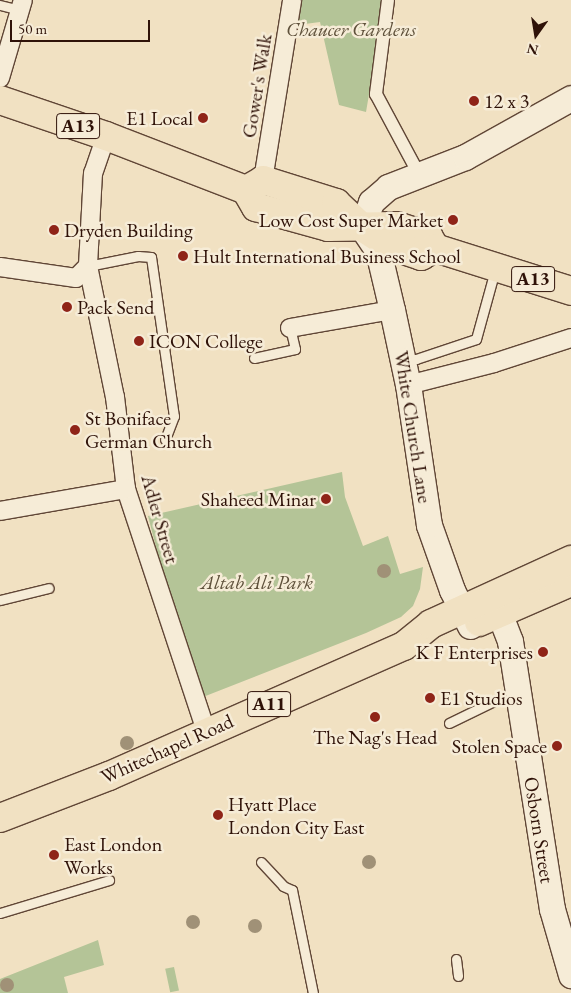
<!DOCTYPE html>
<style>
body{margin:0}
#map{position:relative;width:571px;height:993px;overflow:hidden;background:#f1e1c2;font-family:"EB Garamond",serif}
div>[style]{position:absolute}
.green>*{inset:0;background:#b4c497;transform-origin:0 0}
.roads{filter:drop-shadow(1px 0 #604636) drop-shadow(-1px 0 #604636) drop-shadow(0 1px #604636) drop-shadow(0 -1px #604636)}
.service>*{height:9px;margin:-4.5px;padding:0 4.5px;transform-origin:4.5px;border-radius:4.5px;background:#f6ecd7}
.pedestrian>*{height:12px;margin:-6px;padding:0 6px;transform-origin:6px;border-radius:6px;background:#f6ecd7}
.minor>*{height:18px;margin:-9px;padding:0 9px;transform-origin:9px;border-radius:9px;background:#f6ecd7}
.secondary>*{height:25px;margin:-12.5px;padding:0 12.5px;transform-origin:12.5px;border-radius:12.5px;background:#f6ecd7}
.trunk>*{height:28px;margin:-14px;padding:0 14px;transform-origin:14px;border-radius:14px;background:#f1e1c2}
.trees>*{width:14px;height:14px;margin:-7px;border-radius:50%;background:#a09177}
.dots>*{width:14px;height:14px;translate:-50% -50%;box-sizing:border-box;border:2px solid #f6ecd7;border-radius:50%}
span{translate:-50% -50%;white-space:nowrap;text-align:center;line-height:1.15;-webkit-text-stroke:5px #f6ecd7;paint-order:stroke}
.shield-label span{padding:1px 4px;background:#f6ecd7;border:1px solid;border-radius:4px;-webkit-text-stroke-width:0}
.shield-label{font-size:19px;color:#2f1208;font-weight:700}
.park-label{font-size:20px;color:#5e503a;font-style:italic}
.street-label{font-size:20px;color:#2f1208}
.poi-label{font-size:20px;color:#2f1208}
.left{translate:0 -50%;text-align:left}
.right{translate:-100% -50%;text-align:right}
.north{position:absolute;left:511px;top:10px;width:50px;height:50px;-webkit-text-stroke:4px #f6ecd7;paint-order:stroke;rotate:193deg;font-size:14px;font-weight:700;line-height:20px;text-align:center;color:#2f1208}
.north::after{content:'';display:block;margin:auto;width:18px;height:22px;background:#2f1208;clip-path:polygon(50% 0,100% 100%,50% 72%,0 100%)}
.scale{position:absolute;left:10px;top:20px;width:140px;height:22px;box-sizing:border-box;border:2px solid #2f1208;border-top:0;padding-left:6px;font-size:15px;line-height:18px;white-space:nowrap;color:#2f1208;-webkit-text-stroke:4px #f6ecd7;paint-order:stroke}
</style>
<div id="map">
<div class="green">
<div style="clip-path:polygon(302px 0,385px 0,366px 112px,339px 105px,320px 22px,297px 25px)"></div>
<div style="clip-path:polygon(342px 472px,345px 497px,363px 546px,388px 536px,400px 574px,423px 567px,420px 589px,413px 606px,401px 617px,366px 633px,203px 697px,153px 553px,157px 551px,148px 516px)"></div>
<div style="clip-path:polygon(98px 940px,104px 965px,64px 977px,68px 993px,0 993px,0 979px)"></div>
<div style="left:174px;top:967px;width:24px;height:9px;rotate:78deg"></div>
</div>
<div class="roads">
<div class="service">
<div style="left:0;top:5px;width:21px;rotate:14deg"></div>
<div style="left:88px;top:266px;width:51px;rotate:-11.3deg"></div>
<div style="left:138px;top:256px;width:13px;rotate:4deg"></div>
<div style="left:151px;top:257px;width:161px;rotate:81.8deg"></div>
<div style="left:174px;top:416px;width:25px;rotate:111deg"></div>
<div style="left:254px;top:358px;width:42px;rotate:-12.4deg"></div>
<div style="left:295px;top:349px;width:22px;rotate:-103deg"></div>
<div style="left:403px;top:359px;width:13px"></div>
<div style="left:416px;top:359px;width:63px;rotate:-18.4deg"></div>
<div style="left:476px;top:339px;width:72px;rotate:-74.6deg"></div>
<div style="left:0;top:600px;width:50px;rotate:-13.8deg"></div>
<div style="left:449px;top:723px;width:48px;rotate:-26deg"></div>
<div style="left:261px;top:862px;width:33px;rotate:47deg"></div>
<div style="left:283px;top:886px;width:10px;rotate:24deg"></div>
<div style="left:292px;top:890px;width:105px;rotate:78.5deg"></div>
<div style="left:0;top:913px;width:114px;rotate:-16.8deg"></div>
<div style="left:456px;top:959px;width:17px;rotate:83deg"></div>
</div>
<div class="pedestrian">
<div style="left:388px;top:0;width:95px;rotate:97.3deg"></div>
<div style="left:376px;top:94px;width:93px;rotate:61.8deg"></div>
</div>
<div class="minor">
<div style="left:0;top:78px;width:81px;rotate:-73.6deg"></div>
<div style="left:106px;top:136px;width:39px;rotate:109deg"></div>
<div style="left:93px;top:173px;width:93px;rotate:93.1deg"></div>
<div style="left:88px;top:266px;width:134px;rotate:78.4deg"></div>
<div style="left:115px;top:397px;width:93px;rotate:83.2deg"></div>
<div style="left:126px;top:489px;width:255px;rotate:71.7deg"></div>
<div style="left:263px;top:180px;width:182px;rotate:-80.8deg"></div>
<div style="left:0;top:267px;width:77px;rotate:8.2deg"></div>
<div style="left:76px;top:278px;width:17px;rotate:-45deg"></div>
<div style="left:290px;top:328px;width:104px;rotate:-10deg"></div>
<div style="left:408px;top:385px;width:89px;rotate:-14.3deg"></div>
<div style="left:494px;top:363px;width:81px;rotate:-18deg"></div>
<div style="left:0;top:511px;width:128px;rotate:-9.9deg"></div>
</div>
<div class="secondary">
<div style="left:493px;top:597px;width:47px;rotate:68.9deg"></div>
<div style="left:510px;top:641px;width:271px;rotate:81.1deg"></div>
<div style="left:552px;top:909px;width:69px;rotate:73.9deg"></div>
<div style="left:470px;top:626px;width:40px;rotate:-116.6deg"></div>
<div style="left:452px;top:590px;width:69px;rotate:-109.5deg"></div>
<div style="left:429px;top:525px;width:142px;rotate:-98.5deg"></div>
<div style="left:408px;top:385px;width:77px;rotate:-102deg"></div>
<div style="left:392px;top:310px;width:61px;rotate:-103.3deg"></div>
<div style="left:378px;top:251px;width:29px;rotate:-124deg"></div>
<div style="left:362px;top:227px;width:27px;rotate:-70deg"></div>
<div style="left:371px;top:202px;width:23px;rotate:-41deg"></div>
<div style="left:388px;top:187px;width:83px;rotate:-21.3deg"></div>
<div style="left:465px;top:157px;width:121px;rotate:-29.1deg"></div>
</div>
<div class="trunk">
<div style="left:0;top:100px;width:112px;rotate:18.8deg"></div>
<div style="left:106px;top:136px;width:150px;rotate:21.1deg"></div>
<div style="left:246px;top:190px;width:20px;rotate:60deg"></div>
<div style="left:256px;top:207px;width:75px;rotate:15.5deg"></div>
<div style="left:328px;top:227px;width:69px;rotate:-0.8deg"></div>
<div style="left:397px;top:226px;width:33px;rotate:18deg"></div>
<div style="left:428px;top:236px;width:14px;rotate:60deg"></div>
<div style="left:435px;top:248px;width:143px;rotate:17.5deg"></div>
<div style="left:246px;top:190px;width:20px;rotate:-30deg"></div>
<div style="left:263px;top:180px;width:77px;rotate:17.5deg"></div>
<div style="left:336px;top:203px;width:35px;rotate:43deg"></div>
<div style="left:362px;top:227px;width:35px;rotate:33deg"></div>
<div style="left:391px;top:246px;width:32px;rotate:18deg"></div>
<div style="left:421px;top:256px;width:16px;rotate:-30deg"></div>
<div style="left:479px;top:622px;width:100px;rotate:-23.5deg"></div>
<div style="left:0;top:818px;width:117px;rotate:-21.1deg"></div>
<div style="left:109px;top:776px;width:322px;rotate:-23.8deg"></div>
<div style="left:404px;top:646px;width:35px;rotate:-39deg"></div>
<div style="left:431px;top:624px;width:154px;rotate:-24.6deg"></div>
</div>
</div>
<div class="trees">
<div style="left:384px;top:571px"></div>
<div style="left:127px;top:743px"></div>
<div style="left:369px;top:862px"></div>
<div style="left:193px;top:922px"></div>
<div style="left:255px;top:926px"></div>
<div style="left:7px;top:985px"></div>
</div>
<div class="dots">
<div style="left:474px;top:101px;background:#8f2418"></div>
<div style="left:203px;top:118px;background:#8f2418"></div>
<div style="left:453px;top:220px;background:#8f2418"></div>
<div style="left:54px;top:230px;background:#8f2418"></div>
<div style="left:183px;top:256px;background:#8f2418"></div>
<div style="left:67px;top:307px;background:#8f2418"></div>
<div style="left:139px;top:341px;background:#8f2418"></div>
<div style="left:75px;top:430px;background:#8f2418"></div>
<div style="left:326px;top:499px;background:#8f2418"></div>
<div style="left:543px;top:652px;background:#8f2418"></div>
<div style="left:430px;top:698px;background:#8f2418"></div>
<div style="left:375px;top:717px;background:#8f2418"></div>
<div style="left:557px;top:746px;background:#8f2418"></div>
<div style="left:218px;top:815px;background:#8f2418"></div>
<div style="left:54px;top:855px;background:#8f2418"></div>
</div>
<div class="shield-label">
<span style="left:78px;top:126px">A13</span>
<span style="left:533px;top:279px">A13</span>
<span style="left:269px;top:704px">A11</span>
</div>
<div class="park-label">
<span style="left:351px;top:29px">Chaucer Gardens</span>
<span style="left:257px;top:582px">Altab Ali Park</span>
</div>
<div class="street-label">
<span style="left:257px;top:86px;rotate:-81deg">Gower's Walk</span>
<span style="left:413px;top:427px;rotate:81deg">White Church Lane</span>
<span style="left:160px;top:519px;rotate:74deg">Adler Street</span>
<span style="left:167px;top:749px;rotate:-24deg">Whitechapel Road</span>
<span style="left:539px;top:830px;rotate:81deg">Osborn Street</span>
</div>
<div class="poi-label">
<span class="left" style="left:484px;top:101px">12 x 3</span>
<span class="right" style="left:193px;top:118px">E1 Local</span>
<span class="right" style="left:443px;top:220px">Low Cost Super Market</span>
<span class="left" style="left:64px;top:230px">Dryden Building</span>
<span class="left" style="left:193px;top:256px">Hult International Business School</span>
<span class="left" style="left:77px;top:307px">Pack Send</span>
<span class="left" style="left:149px;top:341px">ICON College</span>
<span class="left" style="left:85px;top:430px">St Boniface<br>German Church</span>
<span class="right" style="left:316px;top:499px">Shaheed Minar</span>
<span class="right" style="left:533px;top:652px">K F Enterprises</span>
<span class="left" style="left:440px;top:698px">E1 Studios</span>
<span style="left:375px;top:737px">The Nag's Head</span>
<span class="right" style="left:547px;top:746px">Stolen Space</span>
<span class="left" style="left:228px;top:816px">Hyatt Place<br>London City East</span>
<span class="left" style="left:64px;top:856px">East London<br>Works</span>
</div>
<div class="north">N</div>
<div class="scale">50 m</div>
</div>
